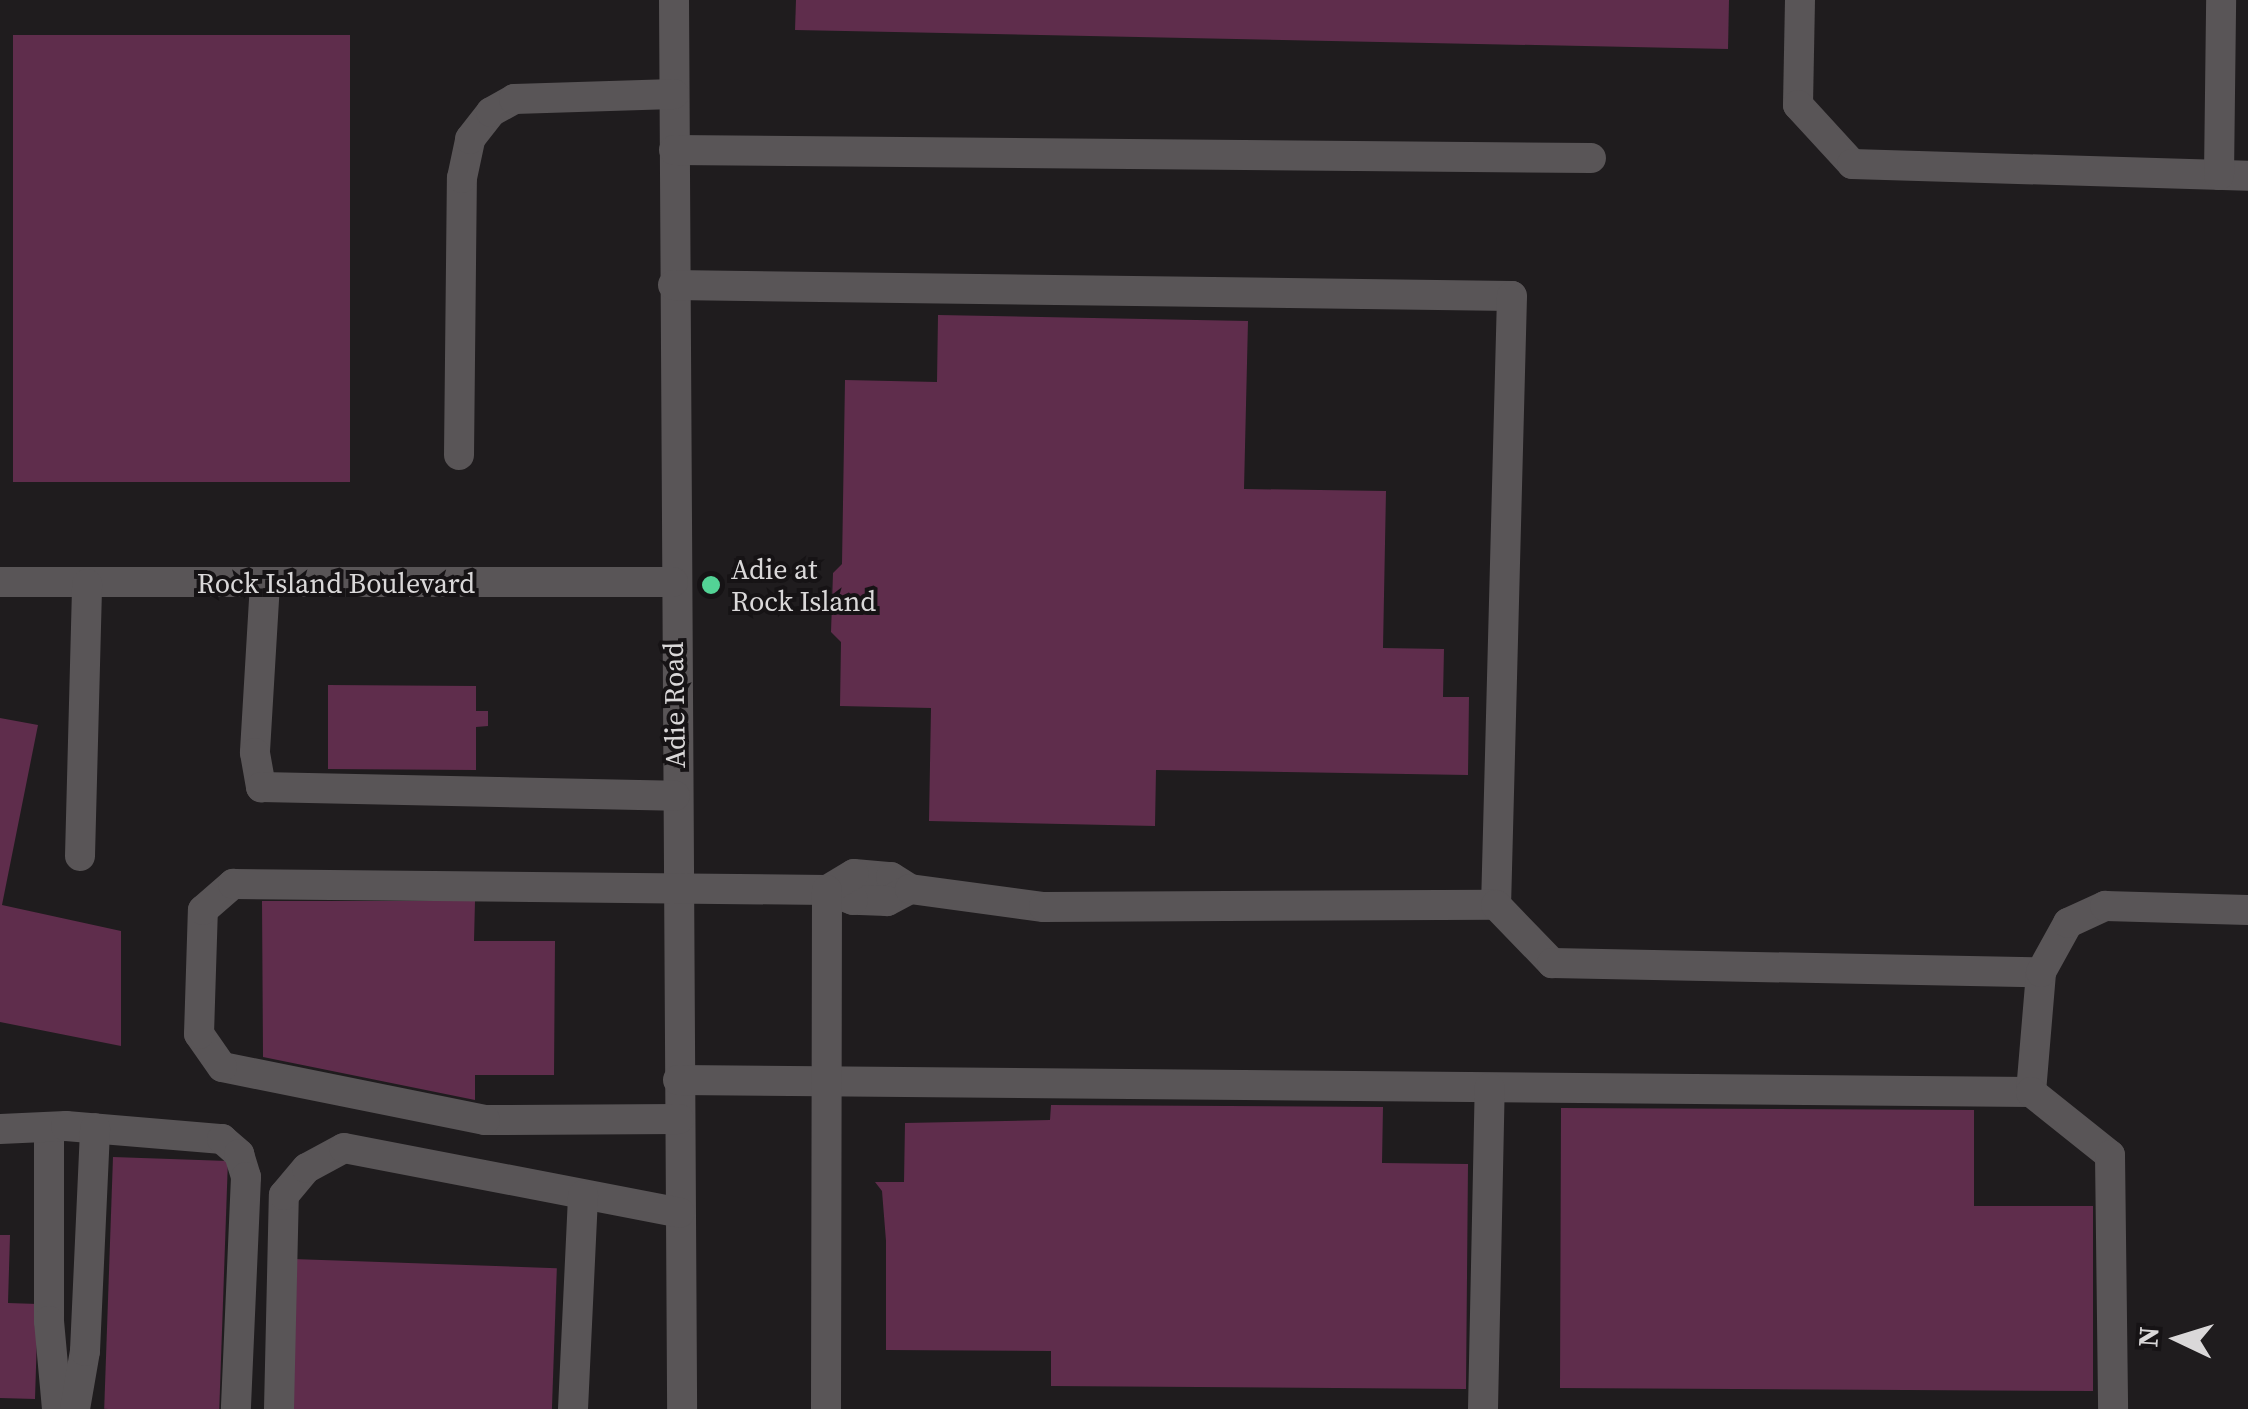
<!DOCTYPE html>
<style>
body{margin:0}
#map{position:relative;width:2248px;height:1409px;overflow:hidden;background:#1f1c1e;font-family:"Source Serif 4",serif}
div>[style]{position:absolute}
.building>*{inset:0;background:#5f2d4c;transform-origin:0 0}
.minor>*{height:30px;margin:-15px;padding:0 15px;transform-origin:15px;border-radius:15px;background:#595557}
.dots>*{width:28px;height:28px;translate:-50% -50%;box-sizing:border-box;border:5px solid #161315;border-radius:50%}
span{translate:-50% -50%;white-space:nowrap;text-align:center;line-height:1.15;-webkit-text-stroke:8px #161315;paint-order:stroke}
.poi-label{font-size:28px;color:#dad8d9}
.left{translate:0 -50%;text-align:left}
.street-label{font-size:28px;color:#dad8d9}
.north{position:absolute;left:2128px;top:1289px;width:100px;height:100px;-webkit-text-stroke:8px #161315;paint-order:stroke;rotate:274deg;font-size:28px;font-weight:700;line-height:40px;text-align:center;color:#dad8d9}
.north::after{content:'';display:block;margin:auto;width:35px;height:45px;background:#dad8d9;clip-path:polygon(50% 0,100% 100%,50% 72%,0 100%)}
</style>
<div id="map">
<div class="building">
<div style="clip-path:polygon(796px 0,1729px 0,1728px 49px,795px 30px)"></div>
<div style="left:13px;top:35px;width:337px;height:447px"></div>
<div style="clip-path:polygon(938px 315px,1248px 321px,1244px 489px,1386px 491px,1383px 648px,1444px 649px,1443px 697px,1469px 697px,1468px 775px,1156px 770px,1155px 826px,929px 821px,931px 708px,840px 706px,841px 642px,831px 632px,833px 573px,842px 564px,845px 380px,937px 382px)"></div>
<div style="clip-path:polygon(328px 685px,476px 686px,476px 711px,488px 711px,488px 726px,476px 727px,476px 770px,328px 769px)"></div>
<div style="clip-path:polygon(0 718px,38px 725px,2px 905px,121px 931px,121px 1046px,0 1022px)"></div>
<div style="clip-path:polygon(262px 901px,475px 901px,474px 941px,555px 941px,554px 1075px,475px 1075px,475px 1100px,263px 1057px)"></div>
<div style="clip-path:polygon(1051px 1105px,1383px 1107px,1382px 1163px,1468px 1164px,1466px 1389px,1051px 1386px,1051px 1351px,886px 1350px,886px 1241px,882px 1191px,875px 1182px,904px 1182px,905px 1123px,1050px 1120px)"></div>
<div style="clip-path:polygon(1561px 1108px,1974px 1110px,1974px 1206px,2093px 1206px,2093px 1391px,1560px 1388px)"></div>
<div style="left:113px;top:1157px;width:115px;height:252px;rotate:2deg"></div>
<div style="clip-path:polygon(0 1235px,10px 1235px,8px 1303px,38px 1304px,35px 1399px,0 1398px)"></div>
<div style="left:293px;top:1259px;width:264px;height:150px;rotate:2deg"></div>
</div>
<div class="minor">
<div style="left:674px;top:0;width:1409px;rotate:89.67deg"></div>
<div style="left:1800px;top:0;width:105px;rotate:91.1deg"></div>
<div style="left:1798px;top:105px;width:80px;rotate:47.5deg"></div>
<div style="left:1852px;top:164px;width:396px;rotate:1.7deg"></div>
<div style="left:674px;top:150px;width:917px;rotate:0.5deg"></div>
<div style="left:2219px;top:175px;width:175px;rotate:-89.3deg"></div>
<div style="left:673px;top:285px;width:839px;rotate:0.75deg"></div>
<div style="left:1512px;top:296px;width:609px;rotate:91.5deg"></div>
<div style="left:459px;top:455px;width:277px;rotate:-89.4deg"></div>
<div style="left:462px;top:178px;width:40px;rotate:-78deg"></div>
<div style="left:470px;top:139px;width:34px;rotate:-52deg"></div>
<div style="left:491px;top:112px;width:26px;rotate:-29deg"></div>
<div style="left:514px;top:99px;width:160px;rotate:-1.8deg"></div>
<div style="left:0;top:582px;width:673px"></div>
<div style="left:265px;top:583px;width:170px;rotate:93.4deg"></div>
<div style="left:255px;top:753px;width:35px;rotate:80deg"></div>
<div style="left:261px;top:787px;width:414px;rotate:1.2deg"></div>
<div style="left:80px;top:856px;width:272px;rotate:-88.5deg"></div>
<div style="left:854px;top:874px;width:37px;rotate:5deg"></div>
<div style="left:891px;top:877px;width:22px;rotate:32deg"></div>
<div style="left:910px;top:889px;width:26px;rotate:152deg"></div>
<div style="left:887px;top:901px;width:34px;rotate:-178deg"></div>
<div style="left:853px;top:900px;width:28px;rotate:-159deg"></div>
<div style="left:827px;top:890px;width:31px;rotate:-31deg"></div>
<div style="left:910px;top:889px;width:135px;rotate:7.7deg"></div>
<div style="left:1044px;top:907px;width:452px;rotate:-0.3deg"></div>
<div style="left:1496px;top:905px;width:81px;rotate:46deg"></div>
<div style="left:1552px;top:963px;width:489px;rotate:1.1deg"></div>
<div style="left:678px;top:1080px;width:1353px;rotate:0.51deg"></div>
<div style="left:2031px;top:1092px;width:120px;rotate:-85.2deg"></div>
<div style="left:2041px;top:972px;width:56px;rotate:-61.1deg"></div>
<div style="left:2068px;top:923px;width:41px;rotate:-24.7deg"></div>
<div style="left:2105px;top:906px;width:143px;rotate:1.6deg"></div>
<div style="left:2031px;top:1092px;width:101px;rotate:38.6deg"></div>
<div style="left:2110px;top:1155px;width:254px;rotate:89.3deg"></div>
<div style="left:679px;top:1119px;width:194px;rotate:179.7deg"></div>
<div style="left:485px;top:1120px;width:268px;rotate:-168.6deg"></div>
<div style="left:222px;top:1067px;width:40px;rotate:-124.9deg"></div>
<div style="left:199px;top:1034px;width:124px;rotate:-88.2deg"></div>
<div style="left:203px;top:910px;width:40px;rotate:-41deg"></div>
<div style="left:233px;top:884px;width:594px;rotate:0.58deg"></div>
<div style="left:827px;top:890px;width:519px;rotate:90.11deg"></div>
<div style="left:49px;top:1127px;width:194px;rotate:90deg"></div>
<div style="left:49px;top:1321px;width:88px;rotate:84.8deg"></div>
<div style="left:0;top:1129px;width:66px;rotate:-2.6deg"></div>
<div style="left:66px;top:1126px;width:157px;rotate:4.8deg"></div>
<div style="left:222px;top:1139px;width:23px;rotate:41deg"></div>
<div style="left:239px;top:1154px;width:24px;rotate:73deg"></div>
<div style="left:246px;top:1177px;width:232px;rotate:92.5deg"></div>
<div style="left:75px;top:1409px;width:59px;rotate:-80.2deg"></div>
<div style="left:85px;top:1351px;width:223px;rotate:-87.4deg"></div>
<div style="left:279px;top:1409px;width:214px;rotate:-88.7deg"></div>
<div style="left:284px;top:1195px;width:35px;rotate:-50deg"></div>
<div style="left:307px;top:1168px;width:42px;rotate:-28.4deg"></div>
<div style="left:344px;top:1148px;width:342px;rotate:10.9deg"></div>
<div style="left:573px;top:1409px;width:214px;rotate:-87.3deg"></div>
<div style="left:1483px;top:1409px;width:321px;rotate:-88.8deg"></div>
</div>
<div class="dots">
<div style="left:711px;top:585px;background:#53d396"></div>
</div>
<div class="poi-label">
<span class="left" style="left:731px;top:585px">Adie at<br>Rock Island</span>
</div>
<div class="street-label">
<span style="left:336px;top:583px">Rock Island Boulevard</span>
<span style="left:674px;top:705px;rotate:-91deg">Adie Road</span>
</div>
<div class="north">N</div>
</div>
